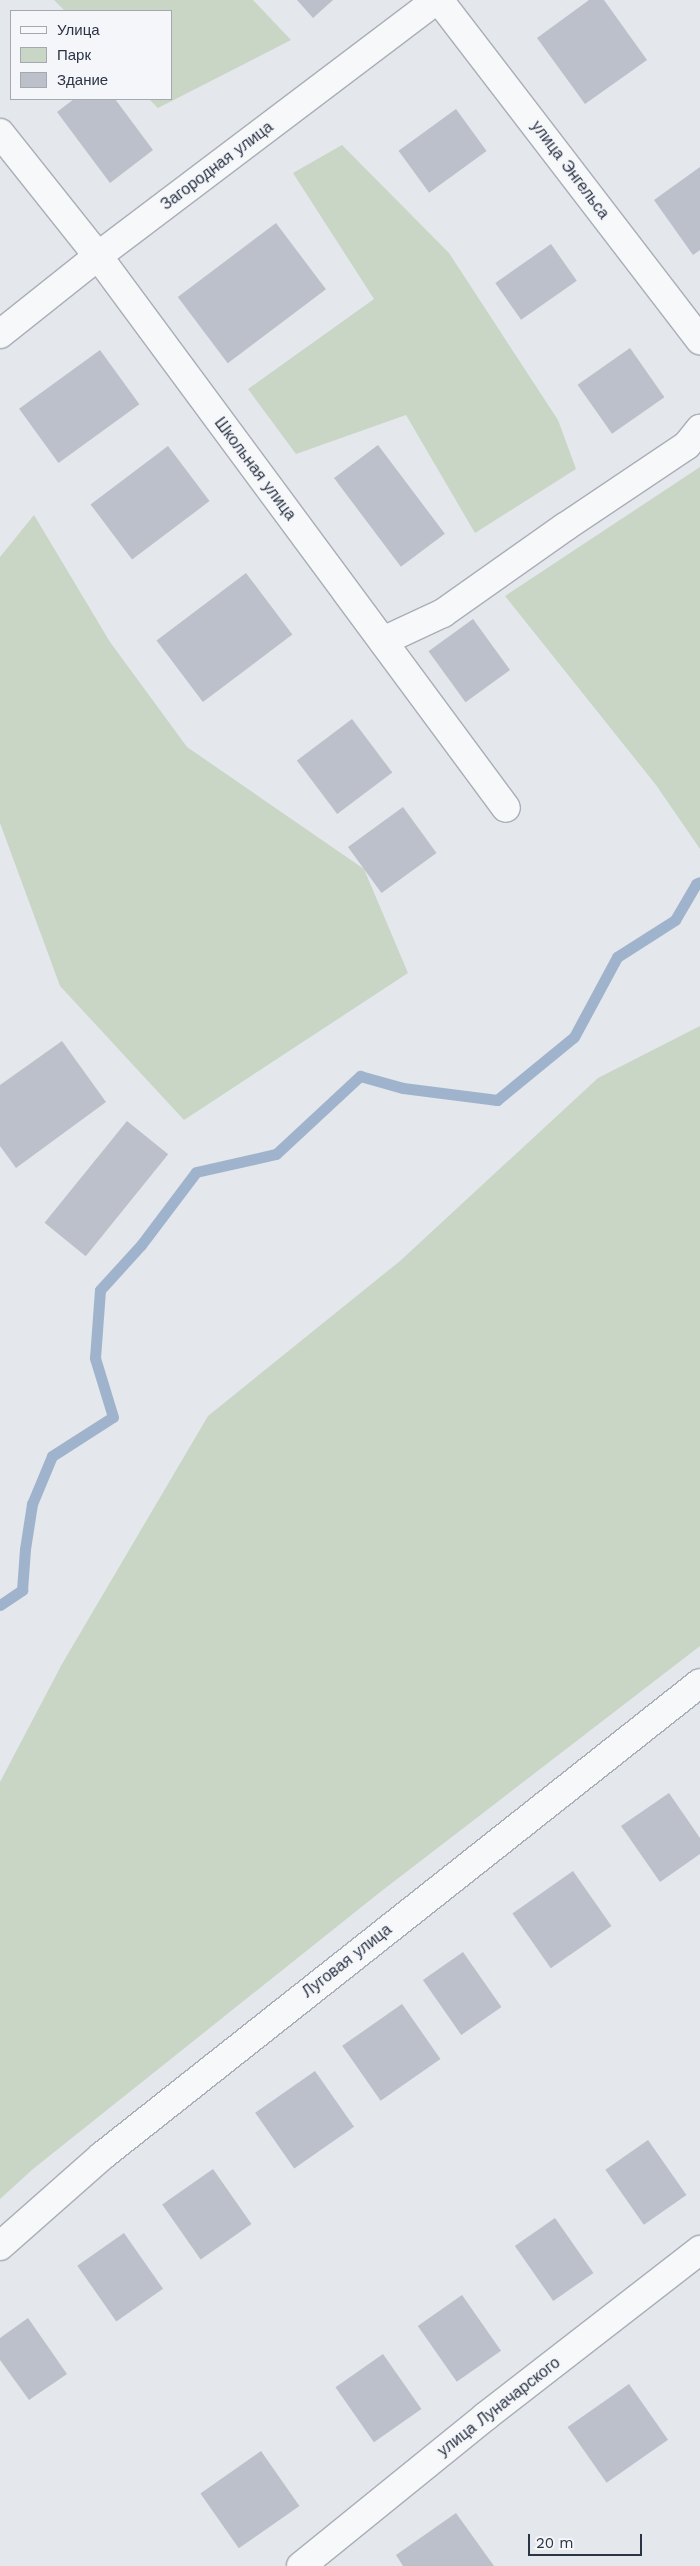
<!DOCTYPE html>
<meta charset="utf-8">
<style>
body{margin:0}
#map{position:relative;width:700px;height:2566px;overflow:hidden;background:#e4e7ec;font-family:"Work Sans",sans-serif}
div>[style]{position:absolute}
.green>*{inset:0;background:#c9d6c5}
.stream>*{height:11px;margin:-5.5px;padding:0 5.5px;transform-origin:5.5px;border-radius:5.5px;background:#9fb4cc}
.building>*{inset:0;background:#bbc0ca;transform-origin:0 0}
.roads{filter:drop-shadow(1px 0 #a9aeb7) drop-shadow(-1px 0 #a9aeb7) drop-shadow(0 1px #a9aeb7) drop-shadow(0 -1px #a9aeb7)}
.minor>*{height:28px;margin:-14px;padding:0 14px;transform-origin:14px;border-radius:14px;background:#f7f8fa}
.tertiary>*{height:28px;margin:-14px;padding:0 14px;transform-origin:14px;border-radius:14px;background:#f7f8fa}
span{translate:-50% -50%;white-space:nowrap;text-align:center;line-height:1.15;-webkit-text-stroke:4px #f4f6f9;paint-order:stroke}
.street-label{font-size:16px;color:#2b3445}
.legend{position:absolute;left:10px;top:10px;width:162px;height:90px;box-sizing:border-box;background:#f4f6f9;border:1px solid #a4a8b1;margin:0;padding:6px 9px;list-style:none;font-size:15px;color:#2b3445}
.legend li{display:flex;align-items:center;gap:10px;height:25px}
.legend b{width:25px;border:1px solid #a4a8b1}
.scale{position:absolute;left:528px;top:2534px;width:114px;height:22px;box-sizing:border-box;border:2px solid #2b3445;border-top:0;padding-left:6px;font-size:15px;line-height:18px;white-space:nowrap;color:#2b3445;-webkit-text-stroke:4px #f4f6f9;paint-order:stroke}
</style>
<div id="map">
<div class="green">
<div style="clip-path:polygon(54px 0,253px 0,291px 40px,158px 108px,149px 99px,171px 99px,171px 11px,65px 11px)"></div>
<div style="clip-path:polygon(342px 145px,449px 253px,558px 420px,576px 469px,475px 533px,406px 415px,296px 454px,248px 389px,374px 299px,293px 173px)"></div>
<div style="clip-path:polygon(700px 467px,700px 849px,656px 785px,505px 596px)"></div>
<div style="clip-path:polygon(34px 515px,110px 642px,187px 747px,364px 869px,408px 973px,184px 1120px,60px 986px,0 823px,0 557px)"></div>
<div style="clip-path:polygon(700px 1026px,700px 1646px,379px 1893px,33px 2169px,0 2199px,0 1782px,62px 1664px,208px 1416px,400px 1261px,598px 1078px)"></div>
</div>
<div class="stream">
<div style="left:0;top:1605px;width:27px;rotate:-34deg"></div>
<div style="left:22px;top:1590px;width:41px;rotate:-85.8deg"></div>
<div style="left:25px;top:1549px;width:46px;rotate:-81.2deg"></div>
<div style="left:32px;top:1504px;width:52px;rotate:-67.4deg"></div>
<div style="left:52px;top:1456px;width:72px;rotate:-32.6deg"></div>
<div style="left:113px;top:1417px;width:62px;rotate:-107deg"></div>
<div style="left:95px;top:1358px;width:68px;rotate:-85.8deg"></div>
<div style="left:100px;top:1290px;width:61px;rotate:-47.7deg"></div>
<div style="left:141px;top:1245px;width:91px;rotate:-53deg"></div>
<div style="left:196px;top:1172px;width:82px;rotate:-12.7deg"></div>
<div style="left:276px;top:1154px;width:115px;rotate:-42.9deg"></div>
<div style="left:360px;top:1076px;width:45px;rotate:15.6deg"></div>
<div style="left:403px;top:1088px;width:95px;rotate:7.3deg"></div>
<div style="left:497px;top:1100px;width:99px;rotate:-39.3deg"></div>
<div style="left:574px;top:1037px;width:91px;rotate:-61.7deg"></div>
<div style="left:617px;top:957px;width:69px;rotate:-32.5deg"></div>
<div style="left:675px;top:920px;width:42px;rotate:-59.7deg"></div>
<div style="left:696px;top:884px;width:4px;rotate:-27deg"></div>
</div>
<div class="building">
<div style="clip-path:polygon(297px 0,333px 0,313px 18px)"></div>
<div style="clip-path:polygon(589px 0,604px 0,647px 60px,585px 104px,537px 38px)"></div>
<div style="clip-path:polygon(74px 99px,115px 99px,153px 150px,110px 183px,57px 112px)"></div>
<div style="left:456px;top:109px;width:52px;height:71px;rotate:54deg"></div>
<div style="clip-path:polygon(700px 167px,700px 250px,693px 255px,654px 200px)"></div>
<div style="left:276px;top:223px;width:83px;height:123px;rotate:53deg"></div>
<div style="left:551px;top:244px;width:45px;height:68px;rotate:55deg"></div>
<div style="left:630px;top:348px;width:60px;height:64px;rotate:55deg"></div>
<div style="left:100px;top:350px;width:67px;height:100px;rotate:54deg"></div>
<div style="left:378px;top:445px;width:111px;height:55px;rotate:53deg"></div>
<div style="left:168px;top:446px;width:69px;height:97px;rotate:53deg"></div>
<div style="left:246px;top:573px;width:77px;height:112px;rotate:53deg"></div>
<div style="left:473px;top:619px;width:63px;height:55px;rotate:54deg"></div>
<div style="left:352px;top:719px;width:67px;height:69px;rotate:53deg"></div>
<div style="left:403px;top:807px;width:57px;height:68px;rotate:54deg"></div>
<div style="clip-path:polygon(62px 1041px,106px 1102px,16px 1168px,0 1146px,0 1085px)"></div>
<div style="left:127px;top:1121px;width:53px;height:131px;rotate:39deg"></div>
<div style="clip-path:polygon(669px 1793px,700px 1838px,700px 1854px,660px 1882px,621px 1826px)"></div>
<div style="left:573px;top:1871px;width:67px;height:74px;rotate:55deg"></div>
<div style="left:463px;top:1952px;width:67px;height:49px;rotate:55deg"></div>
<div style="left:402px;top:2004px;width:67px;height:73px;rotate:55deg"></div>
<div style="left:315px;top:2071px;width:68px;height:73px;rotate:55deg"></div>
<div style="left:648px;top:2140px;width:67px;height:52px;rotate:55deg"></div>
<div style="left:213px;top:2169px;width:67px;height:62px;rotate:55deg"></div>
<div style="left:555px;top:2218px;width:67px;height:49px;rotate:55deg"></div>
<div style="left:124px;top:2233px;width:68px;height:57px;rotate:55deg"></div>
<div style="left:462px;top:2295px;width:68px;height:54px;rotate:55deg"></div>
<div style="clip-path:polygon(28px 2318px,67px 2374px,29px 2400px,0 2360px,0 2338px)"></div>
<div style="left:383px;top:2354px;width:67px;height:58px;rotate:55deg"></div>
<div style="left:629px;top:2384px;width:68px;height:75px;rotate:55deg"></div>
<div style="left:261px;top:2451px;width:67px;height:74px;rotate:55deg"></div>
<div style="clip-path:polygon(456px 2513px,494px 2566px,403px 2566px,396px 2555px)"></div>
</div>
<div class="roads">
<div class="minor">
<div style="left:439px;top:0;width:429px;rotate:52.5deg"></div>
<div style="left:0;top:133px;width:157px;rotate:51.5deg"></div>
<div style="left:98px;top:256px;width:686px;rotate:53.53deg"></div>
<div style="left:383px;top:641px;width:66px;rotate:-25deg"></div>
<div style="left:443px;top:613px;width:149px;rotate:-35.2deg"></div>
<div style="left:565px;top:527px;width:147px;rotate:-33.9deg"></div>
<div style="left:687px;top:445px;width:21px;rotate:-51deg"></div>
<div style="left:0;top:2246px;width:136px;rotate:-41.4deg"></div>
<div style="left:102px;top:2156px;width:762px;rotate:-38.34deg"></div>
<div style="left:301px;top:2566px;width:238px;rotate:-39deg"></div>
<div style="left:486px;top:2416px;width:271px;rotate:-37.8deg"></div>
</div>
<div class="tertiary">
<div style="left:0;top:334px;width:125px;rotate:-38.5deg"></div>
<div style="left:98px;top:256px;width:425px;rotate:-37.1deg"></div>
</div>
</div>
<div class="street-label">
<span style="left:217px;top:166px;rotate:-37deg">Загородная улица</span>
<span style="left:570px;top:170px;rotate:53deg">улица Энгельса</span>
<span style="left:255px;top:469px;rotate:53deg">Школьная улица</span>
<span style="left:347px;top:1961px;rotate:-38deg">Луговая улица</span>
<span style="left:499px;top:2407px;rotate:-38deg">улица Луначарского</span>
</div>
<ul class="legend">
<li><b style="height:6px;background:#f7f8fa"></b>Улица</li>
<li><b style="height:14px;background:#c9d6c5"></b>Парк</li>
<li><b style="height:14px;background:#bbc0ca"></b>Здание</li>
</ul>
<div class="scale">20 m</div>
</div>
